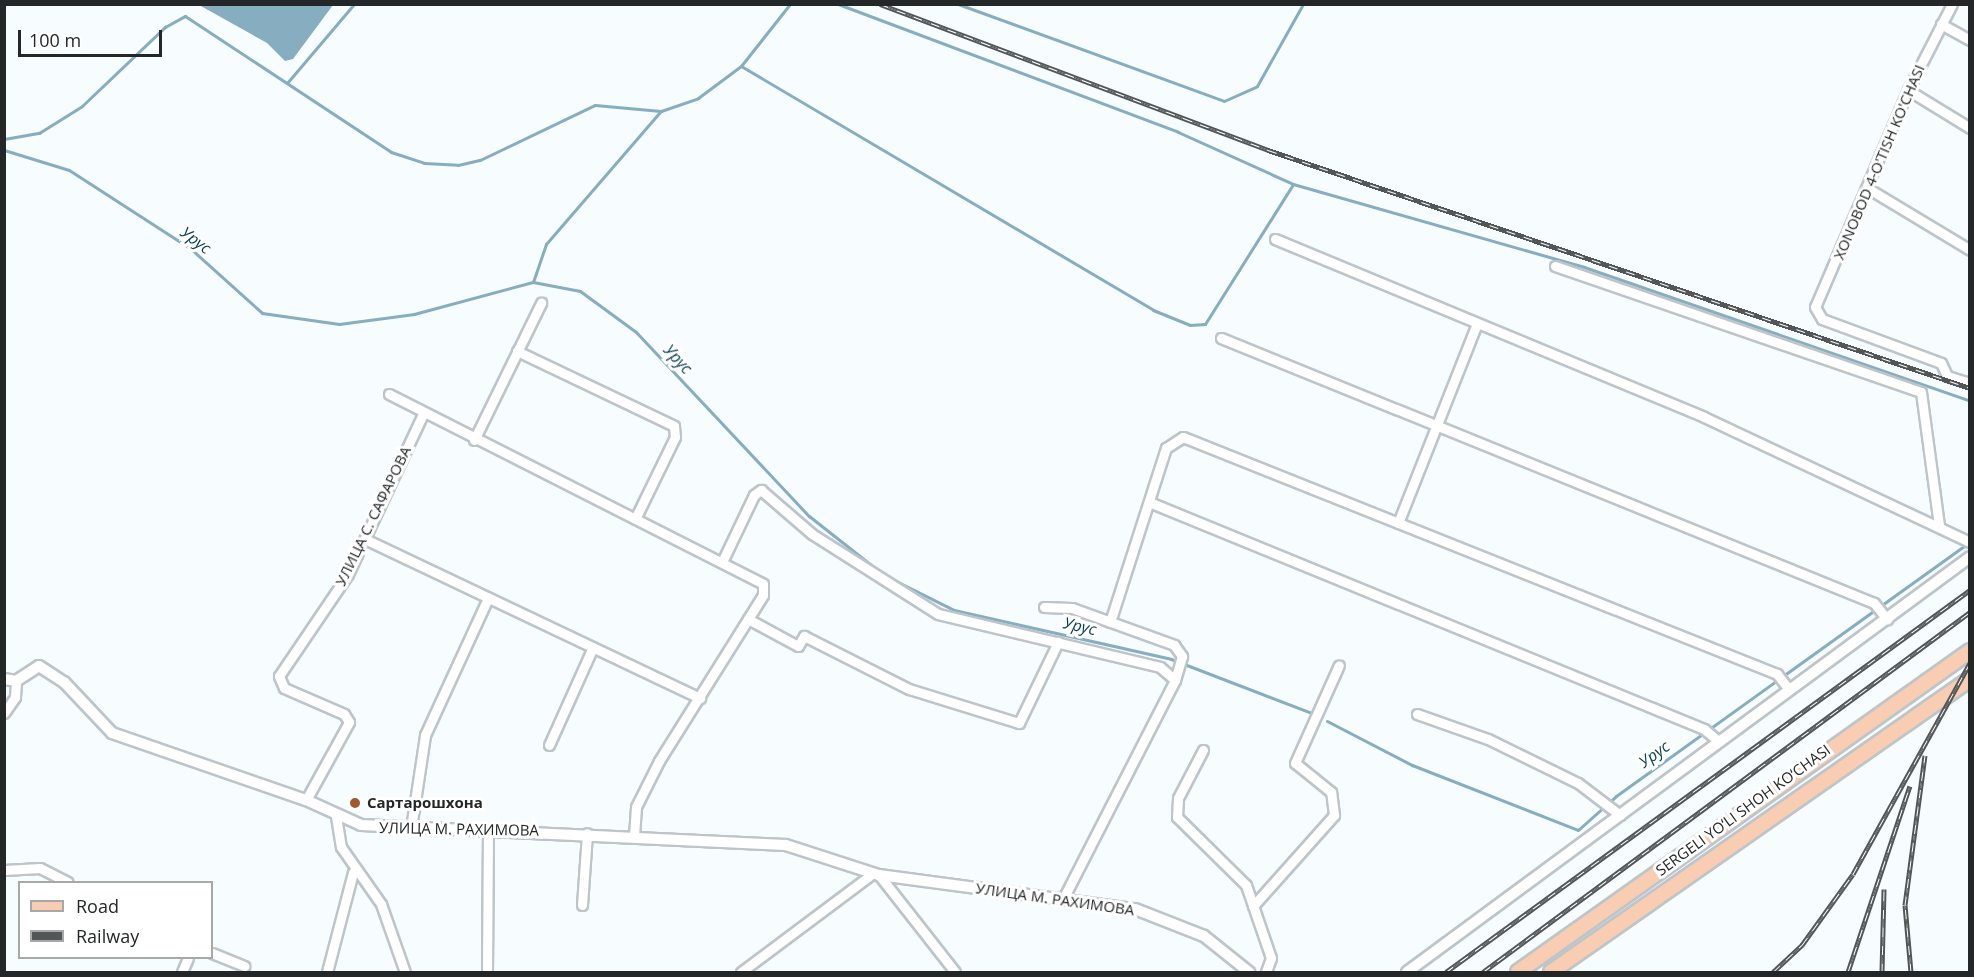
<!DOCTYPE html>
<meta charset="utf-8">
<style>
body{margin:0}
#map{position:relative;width:1974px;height:977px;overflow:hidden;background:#f7fcff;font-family:"Open Sans",sans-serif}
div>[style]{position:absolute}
.water>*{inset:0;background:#86adc0}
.stream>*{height:3px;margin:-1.5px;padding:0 1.5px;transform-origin:1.5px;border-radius:1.5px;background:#86adc0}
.roads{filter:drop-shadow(2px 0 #bdc5ca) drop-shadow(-2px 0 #bdc5ca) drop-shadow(0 2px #bdc5ca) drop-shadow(0 -2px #bdc5ca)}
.minor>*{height:9px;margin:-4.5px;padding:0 4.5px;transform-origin:4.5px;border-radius:4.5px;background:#fff}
.tertiary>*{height:10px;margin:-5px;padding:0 5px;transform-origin:5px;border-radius:5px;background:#fff}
.primary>*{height:14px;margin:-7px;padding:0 7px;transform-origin:7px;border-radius:7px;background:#f8cdb1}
.rail>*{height:5px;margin-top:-2.5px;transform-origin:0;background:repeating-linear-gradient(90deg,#fff 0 9px,#525657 0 18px);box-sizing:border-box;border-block:2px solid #525657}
.dots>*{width:16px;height:16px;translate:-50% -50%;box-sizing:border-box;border:3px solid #fff;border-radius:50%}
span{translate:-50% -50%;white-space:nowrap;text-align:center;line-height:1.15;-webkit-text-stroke:6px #fff;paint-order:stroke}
.street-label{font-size:15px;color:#242728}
.poi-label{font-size:15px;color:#242728;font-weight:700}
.left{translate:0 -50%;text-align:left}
.water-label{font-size:16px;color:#053d52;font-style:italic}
.frame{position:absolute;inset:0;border:6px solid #242728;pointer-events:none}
.legend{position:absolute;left:18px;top:881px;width:195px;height:78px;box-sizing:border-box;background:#fff;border:2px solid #a7a9a9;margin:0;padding:8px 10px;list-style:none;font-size:18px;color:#242728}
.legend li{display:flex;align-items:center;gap:12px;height:30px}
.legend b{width:30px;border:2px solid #a7a9a9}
.scale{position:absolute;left:18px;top:30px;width:144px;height:27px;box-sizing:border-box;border:3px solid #242728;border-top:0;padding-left:8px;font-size:18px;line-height:21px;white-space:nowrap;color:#242728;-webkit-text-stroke:4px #fff;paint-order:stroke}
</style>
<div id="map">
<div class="water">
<div style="clip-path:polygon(199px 5px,333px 5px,293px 59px,285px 61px,267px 43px)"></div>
</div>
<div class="stream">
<div style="left:838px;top:4px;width:363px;rotate:20.6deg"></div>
<div style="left:1178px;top:132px;width:126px;rotate:24.3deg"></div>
<div style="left:1293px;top:184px;width:303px;rotate:15.9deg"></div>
<div style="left:1584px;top:267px;width:409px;rotate:19.1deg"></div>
<div style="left:958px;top:4px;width:283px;rotate:20deg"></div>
<div style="left:1224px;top:101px;width:36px;rotate:-24deg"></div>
<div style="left:1257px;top:86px;width:94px;rotate:-60.7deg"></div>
<div style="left:741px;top:66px;width:479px;rotate:30.6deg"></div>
<div style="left:1153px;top:310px;width:40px;rotate:22deg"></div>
<div style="left:1190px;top:325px;width:15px;rotate:-4deg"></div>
<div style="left:1205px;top:324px;width:165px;rotate:-57.8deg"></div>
<div style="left:287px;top:83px;width:104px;rotate:-49.7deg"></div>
<div style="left:4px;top:139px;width:36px;rotate:-10deg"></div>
<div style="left:39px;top:133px;width:51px;rotate:-32.1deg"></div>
<div style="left:82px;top:106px;width:115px;rotate:-43.6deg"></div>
<div style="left:165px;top:27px;width:23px;rotate:-29deg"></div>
<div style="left:185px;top:16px;width:247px;rotate:33.4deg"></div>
<div style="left:391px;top:152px;width:35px;rotate:18deg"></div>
<div style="left:424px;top:163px;width:34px;rotate:3deg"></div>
<div style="left:458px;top:165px;width:23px;rotate:-13deg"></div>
<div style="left:480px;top:160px;width:127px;rotate:-25.6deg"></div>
<div style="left:595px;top:105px;width:66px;rotate:5.2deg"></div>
<div style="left:661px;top:111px;width:39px;rotate:-19deg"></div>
<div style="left:698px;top:98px;width:54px;rotate:-36.7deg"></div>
<div style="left:741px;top:66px;width:79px;rotate:-51.7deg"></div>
<div style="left:4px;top:150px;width:68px;rotate:17.1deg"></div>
<div style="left:69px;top:170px;width:145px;rotate:32.9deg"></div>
<div style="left:191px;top:249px;width:96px;rotate:42deg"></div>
<div style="left:262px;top:313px;width:78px;rotate:8.1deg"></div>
<div style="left:339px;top:324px;width:76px;rotate:-7.6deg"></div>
<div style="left:414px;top:314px;width:123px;rotate:-15.1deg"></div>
<div style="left:533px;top:282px;width:48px;rotate:10.8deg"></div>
<div style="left:580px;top:291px;width:69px;rotate:36.2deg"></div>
<div style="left:636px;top:332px;width:253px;rotate:46.8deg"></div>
<div style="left:809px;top:516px;width:90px;rotate:38.3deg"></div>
<div style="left:533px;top:282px;width:40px;rotate:-71.1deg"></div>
<div style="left:546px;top:244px;width:176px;rotate:-49.2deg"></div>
<div style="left:888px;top:577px;width:74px;rotate:26.6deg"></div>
<div style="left:954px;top:610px;width:222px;rotate:12.7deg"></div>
<div style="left:1171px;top:659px;width:151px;rotate:21deg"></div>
<div style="left:1327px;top:721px;width:96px;rotate:27.4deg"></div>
<div style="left:1412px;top:765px;width:178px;rotate:21.4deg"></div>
<div style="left:1578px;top:830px;width:51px;rotate:-41.8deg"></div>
<div style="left:1616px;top:796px;width:435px;rotate:-35.7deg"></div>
</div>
<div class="roads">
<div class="minor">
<div style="left:1952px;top:4px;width:97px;rotate:117.1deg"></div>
<div style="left:1908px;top:90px;width:236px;rotate:113.2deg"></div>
<div style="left:1815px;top:307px;width:14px;rotate:60deg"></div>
<div style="left:1822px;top:319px;width:127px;rotate:20.3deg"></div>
<div style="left:1941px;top:363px;width:14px;rotate:65deg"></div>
<div style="left:1947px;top:376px;width:24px;rotate:17deg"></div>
<div style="left:1941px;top:24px;width:33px;rotate:29deg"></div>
<div style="left:1908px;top:90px;width:73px;rotate:31.5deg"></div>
<div style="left:1869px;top:189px;width:118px;rotate:31.1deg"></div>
<div style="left:1275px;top:239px;width:464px;rotate:22.5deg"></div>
<div style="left:1704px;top:417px;width:294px;rotate:25.2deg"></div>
<div style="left:1555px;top:266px;width:387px;rotate:19deg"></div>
<div style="left:1921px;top:392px;width:135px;rotate:82.3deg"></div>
<div style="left:1221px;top:338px;width:705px;rotate:22.09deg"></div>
<div style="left:1874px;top:603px;width:21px;rotate:51deg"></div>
<div style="left:517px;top:351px;width:174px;rotate:25.5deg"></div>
<div style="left:674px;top:426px;width:11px;rotate:85deg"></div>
<div style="left:675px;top:437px;width:91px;rotate:116deg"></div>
<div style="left:389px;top:394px;width:419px;rotate:26.9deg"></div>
<div style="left:763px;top:584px;width:11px;rotate:90deg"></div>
<div style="left:763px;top:595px;width:196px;rotate:122.1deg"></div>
<div style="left:659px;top:761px;width:51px;rotate:116.6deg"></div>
<div style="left:636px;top:807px;width:28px;rotate:94deg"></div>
<div style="left:474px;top:440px;width:153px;rotate:-63.9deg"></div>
<div style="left:1149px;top:502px;width:600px;rotate:22.25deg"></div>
<div style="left:1704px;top:729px;width:17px;rotate:40deg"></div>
<div style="left:1398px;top:523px;width:212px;rotate:-68.4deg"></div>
<div style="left:365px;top:539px;width:371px;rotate:25.4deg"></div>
<div style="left:722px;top:562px;width:74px;rotate:-64.5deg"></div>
<div style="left:754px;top:495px;width:9px;rotate:-36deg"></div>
<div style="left:761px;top:490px;width:67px;rotate:40.8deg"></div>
<div style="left:812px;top:534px;width:149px;rotate:32.4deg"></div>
<div style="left:938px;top:614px;width:228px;rotate:13.4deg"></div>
<div style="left:1160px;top:667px;width:20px;rotate:41deg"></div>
<div style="left:1044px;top:607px;width:28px;rotate:2deg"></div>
<div style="left:1072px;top:608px;width:109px;rotate:19.9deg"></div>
<div style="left:1174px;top:645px;width:14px;rotate:54deg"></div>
<div style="left:1182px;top:656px;width:25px;rotate:106deg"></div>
<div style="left:1175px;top:680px;width:244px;rotate:117.1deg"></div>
<div style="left:748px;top:619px;width:57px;rotate:28.4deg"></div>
<div style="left:798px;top:646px;width:12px;rotate:-59deg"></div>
<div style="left:804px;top:636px;width:118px;rotate:26.8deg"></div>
<div style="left:909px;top:689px;width:115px;rotate:17.2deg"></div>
<div style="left:1019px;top:723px;width:90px;rotate:-64.3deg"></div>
<div style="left:1110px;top:622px;width:183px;rotate:-72.2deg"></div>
<div style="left:1166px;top:448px;width:20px;rotate:-33deg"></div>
<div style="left:1183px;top:437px;width:640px;rotate:21.75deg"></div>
<div style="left:1777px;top:674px;width:18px;rotate:52deg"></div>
<div style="left:4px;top:713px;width:19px;rotate:-55deg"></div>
<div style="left:15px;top:697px;width:16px;rotate:-86deg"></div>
<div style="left:1417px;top:714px;width:75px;rotate:19.4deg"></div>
<div style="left:1488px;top:739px;width:100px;rotate:26.1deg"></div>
<div style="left:1578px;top:783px;width:53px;rotate:37.3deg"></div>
<div style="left:549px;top:745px;width:107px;rotate:-65.8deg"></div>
<div style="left:1203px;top:750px;width:54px;rotate:117.5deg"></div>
<div style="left:1178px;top:798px;width:19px;rotate:93deg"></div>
<div style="left:1177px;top:817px;width:97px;rotate:44.6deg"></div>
<div style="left:1246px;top:885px;width:77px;rotate:71.1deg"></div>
<div style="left:1271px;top:958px;width:15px;rotate:110deg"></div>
<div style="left:306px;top:800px;width:89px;rotate:-61.1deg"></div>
<div style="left:349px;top:722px;width:9px;rotate:-122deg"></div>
<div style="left:344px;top:714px;width:65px;rotate:-156.6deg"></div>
<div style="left:284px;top:688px;width:13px;rotate:-113deg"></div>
<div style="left:279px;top:676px;width:123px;rotate:-55.9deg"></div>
<div style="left:348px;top:574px;width:177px;rotate:-64.9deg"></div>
<div style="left:336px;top:816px;width:31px;rotate:81deg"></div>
<div style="left:341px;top:847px;width:70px;rotate:54.9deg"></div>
<div style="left:381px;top:904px;width:72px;rotate:70.6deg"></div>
<div style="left:411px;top:828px;width:94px;rotate:-81.4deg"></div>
<div style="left:425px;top:735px;width:151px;rotate:-65.3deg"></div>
<div style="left:4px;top:870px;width:36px;rotate:-3deg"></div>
<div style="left:40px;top:868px;width:31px;rotate:27deg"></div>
<div style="left:879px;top:875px;width:123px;rotate:51.9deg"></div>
<div style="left:582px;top:905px;width:72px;rotate:-86deg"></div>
<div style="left:1253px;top:906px;width:122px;rotate:-48.3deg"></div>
<div style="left:1334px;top:815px;width:23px;rotate:-97deg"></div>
<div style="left:1331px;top:792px;width:46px;rotate:-141.1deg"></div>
<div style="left:1295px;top:763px;width:107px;rotate:-65.8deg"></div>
<div style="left:212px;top:953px;width:35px;rotate:22deg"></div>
<div style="left:182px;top:972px;width:15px;rotate:-67deg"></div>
<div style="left:327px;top:972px;width:103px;rotate:-75.4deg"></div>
<div style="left:487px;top:972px;width:144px;rotate:-89.6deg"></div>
<div style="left:741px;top:972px;width:164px;rotate:-36.8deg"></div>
</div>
<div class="tertiary">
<div style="left:4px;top:679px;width:12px;rotate:9deg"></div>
<div style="left:16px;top:681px;width:27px;rotate:-33deg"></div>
<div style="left:39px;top:666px;width:30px;rotate:33deg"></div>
<div style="left:64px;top:682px;width:70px;rotate:46.7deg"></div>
<div style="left:112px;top:733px;width:205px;rotate:19.1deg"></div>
<div style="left:306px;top:800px;width:60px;rotate:24.4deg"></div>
<div style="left:361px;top:825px;width:425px;rotate:2.7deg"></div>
<div style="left:786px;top:845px;width:98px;rotate:17.9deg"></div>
<div style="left:879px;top:875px;width:258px;rotate:7.6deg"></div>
<div style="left:1135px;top:909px;width:74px;rotate:21.4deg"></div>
<div style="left:1204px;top:936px;width:58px;rotate:38.7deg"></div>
<div style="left:1407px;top:972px;width:699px;rotate:-36.39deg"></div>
</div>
<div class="primary">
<div style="left:1518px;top:972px;width:554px;rotate:-35.38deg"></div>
<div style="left:1551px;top:972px;width:511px;rotate:-34.96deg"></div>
</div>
</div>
<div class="rail">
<div style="left:880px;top:4px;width:415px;rotate:20.6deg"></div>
<div style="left:1268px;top:150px;width:741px;rotate:18.73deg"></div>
<div style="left:1446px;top:972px;width:648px;rotate:-36.09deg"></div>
<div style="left:1483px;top:972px;width:606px;rotate:-36.47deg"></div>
<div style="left:1773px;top:972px;width:40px;rotate:-43deg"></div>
<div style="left:1802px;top:945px;width:87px;rotate:-54.3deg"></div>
<div style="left:1853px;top:874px;width:241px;rotate:-61deg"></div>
<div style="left:1848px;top:972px;width:196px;rotate:-71.6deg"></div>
<div style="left:1882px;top:972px;width:83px;rotate:-88.6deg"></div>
<div style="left:1911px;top:972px;width:67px;rotate:-95.1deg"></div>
<div style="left:1905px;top:905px;width:151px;rotate:-82.4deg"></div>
</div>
<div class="dots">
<div style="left:355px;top:803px;background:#9e5b2b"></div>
</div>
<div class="street-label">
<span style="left:1879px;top:162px;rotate:-67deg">XONOBOD 4-O'TISH KO'CHASI</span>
<span style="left:373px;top:516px;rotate:-64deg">УЛИЦА С. САФАРОВА</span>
<span style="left:1743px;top:810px;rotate:-36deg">SERGELI YO‘LI SHOH KO‘CHASI</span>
<span style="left:459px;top:829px;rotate:1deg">УЛИЦА М. РАХИМОВА</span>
<span style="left:1055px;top:899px;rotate:8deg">УЛИЦА М. РАХИМОВА</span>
</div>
<div class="poi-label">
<span class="left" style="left:367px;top:803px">Сартарошхона</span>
</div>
<div class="water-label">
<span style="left:196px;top:240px;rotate:37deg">Урус</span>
<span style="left:678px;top:359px;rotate:47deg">Урус</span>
<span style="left:1080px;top:626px;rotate:13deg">Урус</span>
<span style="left:1654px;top:754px;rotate:-36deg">Урус</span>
</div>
<div class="frame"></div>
<ul class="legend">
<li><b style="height:8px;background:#f8cdb1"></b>Road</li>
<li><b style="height:8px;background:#525657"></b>Railway</li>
</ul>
<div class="scale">100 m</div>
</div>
